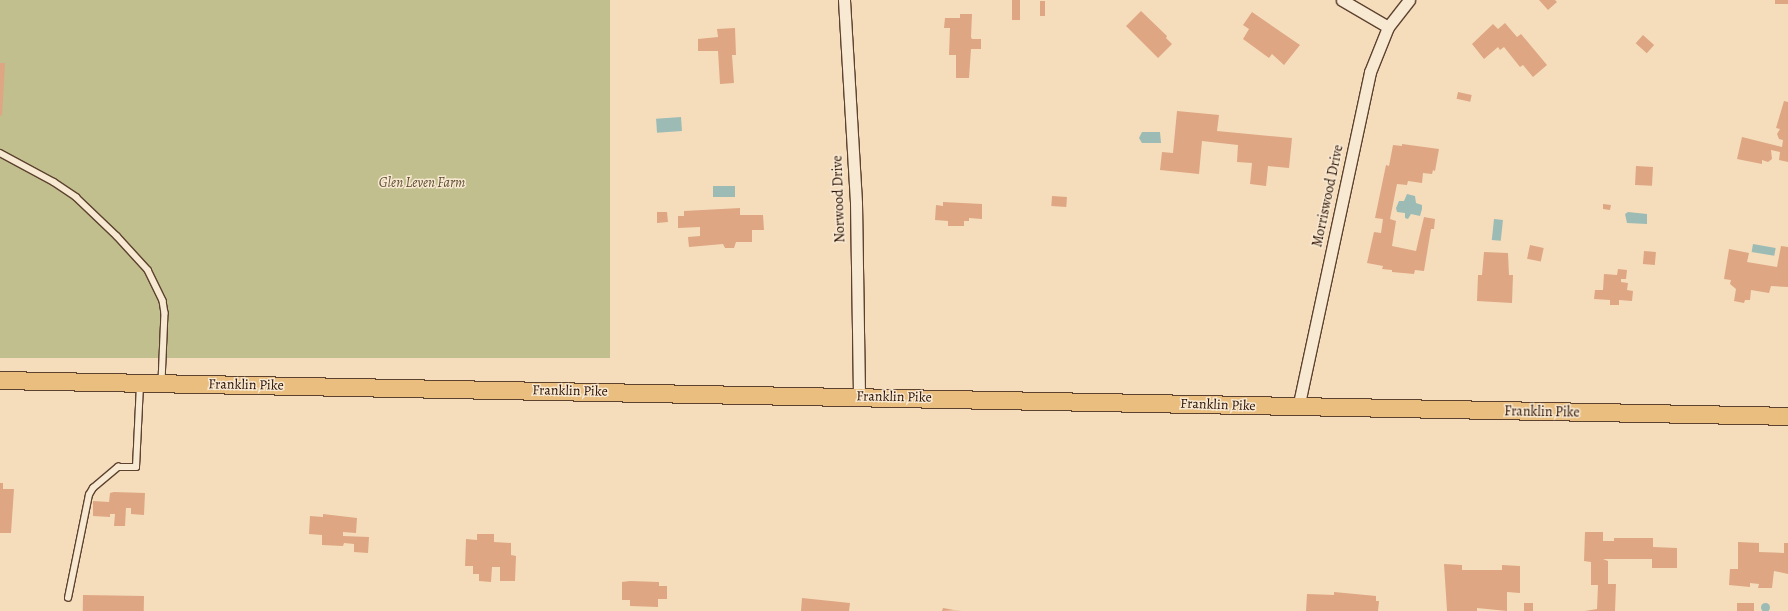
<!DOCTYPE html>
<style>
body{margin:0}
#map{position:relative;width:1788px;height:611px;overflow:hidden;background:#f5ddbc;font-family:Alegreya,serif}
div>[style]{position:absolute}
.green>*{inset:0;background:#c0bf8d;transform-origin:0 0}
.water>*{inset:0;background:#9cbbb4;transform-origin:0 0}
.round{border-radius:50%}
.building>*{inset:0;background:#dea683;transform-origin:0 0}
.roads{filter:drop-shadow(1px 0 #5d422f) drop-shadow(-1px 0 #5d422f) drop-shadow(0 1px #5d422f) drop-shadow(0 -1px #5d422f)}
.lane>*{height:5.5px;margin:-2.75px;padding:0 2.75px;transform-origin:2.75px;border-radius:2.75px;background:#f8e9d3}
.street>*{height:11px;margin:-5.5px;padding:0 5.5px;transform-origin:5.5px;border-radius:5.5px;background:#f8e9d3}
.primary>*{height:17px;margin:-8.5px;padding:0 8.5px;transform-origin:8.5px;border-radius:8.5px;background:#eabe7e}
span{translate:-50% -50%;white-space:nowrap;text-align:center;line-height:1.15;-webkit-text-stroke:3px #f8e9d3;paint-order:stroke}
.park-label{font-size:14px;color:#5e4d31;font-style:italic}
.street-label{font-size:14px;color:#2a0f00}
</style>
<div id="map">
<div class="green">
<i style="left:0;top:0;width:610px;height:358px"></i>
</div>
<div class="water">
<i style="left:681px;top:117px;width:14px;height:25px;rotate:86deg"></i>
<i style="clip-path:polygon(1142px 132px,1160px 132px,1161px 143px,1142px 143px,1139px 138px)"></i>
<i style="left:735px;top:186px;width:11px;height:22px;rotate:90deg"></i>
<i style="clip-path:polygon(1407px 194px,1415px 196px,1416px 203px,1422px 205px,1422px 209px,1420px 216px,1411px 214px,1408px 219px,1405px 218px,1405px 213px,1397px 212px,1396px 208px,1399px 201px,1404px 201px)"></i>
<i style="clip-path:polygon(1628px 212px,1647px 214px,1647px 224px,1627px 223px,1625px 214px)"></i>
<i style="left:1494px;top:219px;width:9px;height:21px;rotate:6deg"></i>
<i style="left:1753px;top:244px;width:23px;height:8px;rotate:10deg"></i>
<i class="round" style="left:1760.5px;top:602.5px;width:9px;height:9px"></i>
</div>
<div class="building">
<i style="left:1012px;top:0;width:8px;height:20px"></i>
<i style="clip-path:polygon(1539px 0,1555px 0,1557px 2px,1548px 10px)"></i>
<i style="left:1775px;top:0;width:13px;height:4px"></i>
<i style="left:1040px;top:1px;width:5px;height:15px"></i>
<i style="clip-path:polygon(1141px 11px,1167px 36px,1166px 38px,1172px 44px,1158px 58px,1126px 26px)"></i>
<i style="clip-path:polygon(1252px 12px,1300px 45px,1284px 65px,1272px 54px,1269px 58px,1243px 39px,1249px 29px,1243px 25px)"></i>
<i style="clip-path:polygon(960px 14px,972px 14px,971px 37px,972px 39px,981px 39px,981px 49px,971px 49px,969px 78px,956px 78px,956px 55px,949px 55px,950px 28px,944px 28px,945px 18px,960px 18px)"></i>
<i style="clip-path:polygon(1505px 23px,1517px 37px,1521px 34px,1547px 65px,1533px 77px,1523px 65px,1520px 67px,1504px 47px,1500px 50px,1498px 47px,1484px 59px,1472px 44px,1493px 24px,1498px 29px)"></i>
<i style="clip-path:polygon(735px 28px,736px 55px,732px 55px,734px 83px,720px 84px,718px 51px,698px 51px,698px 39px,718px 37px,717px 29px)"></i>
<i style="left:1643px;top:35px;width:15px;height:11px;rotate:42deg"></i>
<i style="clip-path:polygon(0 63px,5px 63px,2px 116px,0 115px)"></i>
<i style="left:1458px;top:92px;width:14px;height:7px;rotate:12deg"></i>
<i style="clip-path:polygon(1784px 101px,1788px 102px,1788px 162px,1779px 160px,1780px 152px,1771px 150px,1772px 159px,1768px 162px,1762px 160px,1762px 164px,1737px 159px,1742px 137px,1782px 147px,1783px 140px,1779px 139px,1777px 134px,1780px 129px,1776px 128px)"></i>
<i style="clip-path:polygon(1177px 111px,1219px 115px,1217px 131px,1292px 138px,1289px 168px,1268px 166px,1266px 186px,1250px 184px,1252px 163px,1237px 162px,1238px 145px,1202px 141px,1199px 174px,1160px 170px,1162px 152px,1173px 153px)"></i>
<i style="clip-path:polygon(1402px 144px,1439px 149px,1435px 171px,1433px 170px,1432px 174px,1423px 173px,1422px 183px,1408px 181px,1407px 185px,1397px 184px,1390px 219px,1396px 221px,1392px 246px,1416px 251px,1424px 217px,1435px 219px,1434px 229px,1431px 229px,1424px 271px,1415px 270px,1414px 274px,1392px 272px,1392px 270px,1382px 269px,1383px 266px,1367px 263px,1374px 232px,1381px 233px,1383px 219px,1375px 218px,1386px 165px,1389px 166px,1393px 145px,1402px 146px)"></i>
<i style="left:1636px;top:166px;width:17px;height:19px;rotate:3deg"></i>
<i style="left:1052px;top:196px;width:15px;height:10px;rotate:4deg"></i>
<i style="clip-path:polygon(943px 202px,982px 204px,982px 219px,969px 218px,969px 221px,964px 221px,964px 226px,948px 226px,948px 221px,935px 220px,936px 205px,943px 206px)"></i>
<i style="clip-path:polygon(1603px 204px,1611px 205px,1610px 210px,1603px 209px)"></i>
<i style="clip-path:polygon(740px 208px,740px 215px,763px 215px,764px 230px,752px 230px,752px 242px,736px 242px,734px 248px,725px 248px,723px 244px,689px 247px,688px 237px,700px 236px,700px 227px,678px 228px,678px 216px,684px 216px,684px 211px)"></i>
<i style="clip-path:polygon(657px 212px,667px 212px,668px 222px,657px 223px)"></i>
<i style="left:1530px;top:245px;width:14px;height:14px;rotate:12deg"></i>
<i style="clip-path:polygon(1781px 246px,1788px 247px,1788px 287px,1771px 286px,1769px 293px,1751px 290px,1750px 300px,1745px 300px,1744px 303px,1734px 301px,1736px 289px,1730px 284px,1731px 280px,1724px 279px,1729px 249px,1749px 253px,1747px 262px,1777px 267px)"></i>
<i style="left:1644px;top:251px;width:12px;height:13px;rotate:5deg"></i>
<i style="clip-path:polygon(1484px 252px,1508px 253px,1509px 275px,1513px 275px,1512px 303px,1477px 301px,1478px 275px,1482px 275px)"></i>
<i style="clip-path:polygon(1618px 269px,1627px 270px,1626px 279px,1621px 279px,1621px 282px,1628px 283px,1627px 290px,1633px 291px,1632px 301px,1619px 300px,1619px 305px,1610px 305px,1610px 300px,1594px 299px,1595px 290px,1603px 290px,1604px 274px,1617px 275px)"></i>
<i style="clip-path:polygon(0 483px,3px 483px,3px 489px,14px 489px,11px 533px,0 533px)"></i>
<i style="clip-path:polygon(114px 492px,145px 493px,144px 515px,131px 514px,131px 508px,126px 508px,125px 526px,114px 526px,115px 514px,110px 514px,110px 517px,93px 516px,93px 501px,109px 502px,110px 493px)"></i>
<i style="clip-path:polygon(323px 514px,357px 518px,356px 533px,343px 532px,343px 536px,369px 537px,368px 553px,354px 552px,354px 544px,344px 543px,343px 546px,322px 545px,322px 535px,309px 534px,310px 516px,323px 517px)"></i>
<i style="clip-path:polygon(1585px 532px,1603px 532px,1603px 541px,1614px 541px,1614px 538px,1653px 538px,1653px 547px,1677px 548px,1677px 568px,1652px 568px,1652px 559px,1603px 559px,1608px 561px,1608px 584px,1616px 584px,1615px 611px,1585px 611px,1597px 609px,1598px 585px,1591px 585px,1591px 562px,1584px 561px)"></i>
<i style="clip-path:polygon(477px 534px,494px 534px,494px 542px,511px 543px,511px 555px,516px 556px,515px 581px,500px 581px,500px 567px,492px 567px,491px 582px,479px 581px,479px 574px,473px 574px,473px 566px,465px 566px,466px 539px,477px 540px)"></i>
<i style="clip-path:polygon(1738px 542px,1759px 543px,1759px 552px,1784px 553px,1784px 543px,1788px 543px,1788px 574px,1774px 571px,1772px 588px,1758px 588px,1759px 584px,1750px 583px,1750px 587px,1729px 585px,1730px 569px,1738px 569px)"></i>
<i style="clip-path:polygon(1444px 564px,1462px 565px,1462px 570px,1502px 570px,1502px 565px,1520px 566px,1520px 593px,1507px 592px,1507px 611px,1477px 608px,1477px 611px,1447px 611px)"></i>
<i style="clip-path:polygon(630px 581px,659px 582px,659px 586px,667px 586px,667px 599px,658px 599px,658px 607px,630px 606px,630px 600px,622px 600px,622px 582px)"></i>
<i style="clip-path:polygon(1334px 592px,1376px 596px,1376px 601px,1379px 601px,1378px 611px,1306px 611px,1307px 594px,1334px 595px)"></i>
<i style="left:83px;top:595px;width:61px;height:16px;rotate:1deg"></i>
<i style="clip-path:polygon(802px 598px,850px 603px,849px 611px,801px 611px)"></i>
<i style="left:1524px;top:603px;width:9px;height:8px"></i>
<i style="left:1737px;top:603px;width:17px;height:8px"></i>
<i style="clip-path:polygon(943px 608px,954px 610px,962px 610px,942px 611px)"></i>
</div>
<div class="roads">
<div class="lane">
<i style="left:0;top:153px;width:61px;rotate:28.2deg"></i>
<i style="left:54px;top:182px;width:27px;rotate:34deg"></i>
<i style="left:76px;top:197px;width:57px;rotate:43.6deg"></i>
<i style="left:117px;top:236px;width:46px;rotate:47.6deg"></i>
<i style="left:148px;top:270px;width:34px;rotate:64deg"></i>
<i style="left:163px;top:301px;width:12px;rotate:81deg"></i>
<i style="left:165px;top:313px;width:68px;rotate:92.5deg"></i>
<i style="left:68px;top:598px;width:105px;rotate:-78.5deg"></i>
<i style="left:89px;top:495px;width:8px;rotate:-60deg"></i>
<i style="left:93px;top:488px;width:33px;rotate:-40deg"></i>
<i style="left:118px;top:467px;width:18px"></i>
<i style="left:136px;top:467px;width:82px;rotate:-87.2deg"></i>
</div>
<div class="street">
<i style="left:844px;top:0;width:203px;rotate:86.6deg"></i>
<i style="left:856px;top:203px;width:193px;rotate:89.1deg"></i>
<i style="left:1342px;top:0;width:53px;rotate:30.4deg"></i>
<i style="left:1298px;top:408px;width:344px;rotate:-77.9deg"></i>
<i style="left:1370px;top:72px;width:48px;rotate:-68.2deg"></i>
<i style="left:1388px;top:27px;width:34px;rotate:-52deg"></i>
</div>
<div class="primary">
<i style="left:0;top:380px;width:1788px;rotate:1.15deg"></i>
</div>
</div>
<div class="park-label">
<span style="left:422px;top:183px">Glen Leven Farm</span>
</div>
<div class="street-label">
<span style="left:1328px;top:196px;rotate:-78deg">Morriswood Drive</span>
<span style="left:839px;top:199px;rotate:-92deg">Norwood Drive</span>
<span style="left:246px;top:385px;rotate:1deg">Franklin Pike</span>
<span style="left:570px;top:391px;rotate:1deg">Franklin Pike</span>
<span style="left:894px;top:397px;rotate:1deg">Franklin Pike</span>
<span style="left:1218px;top:405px;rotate:2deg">Franklin Pike</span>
<span style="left:1542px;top:412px;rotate:1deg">Franklin Pike</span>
</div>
</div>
